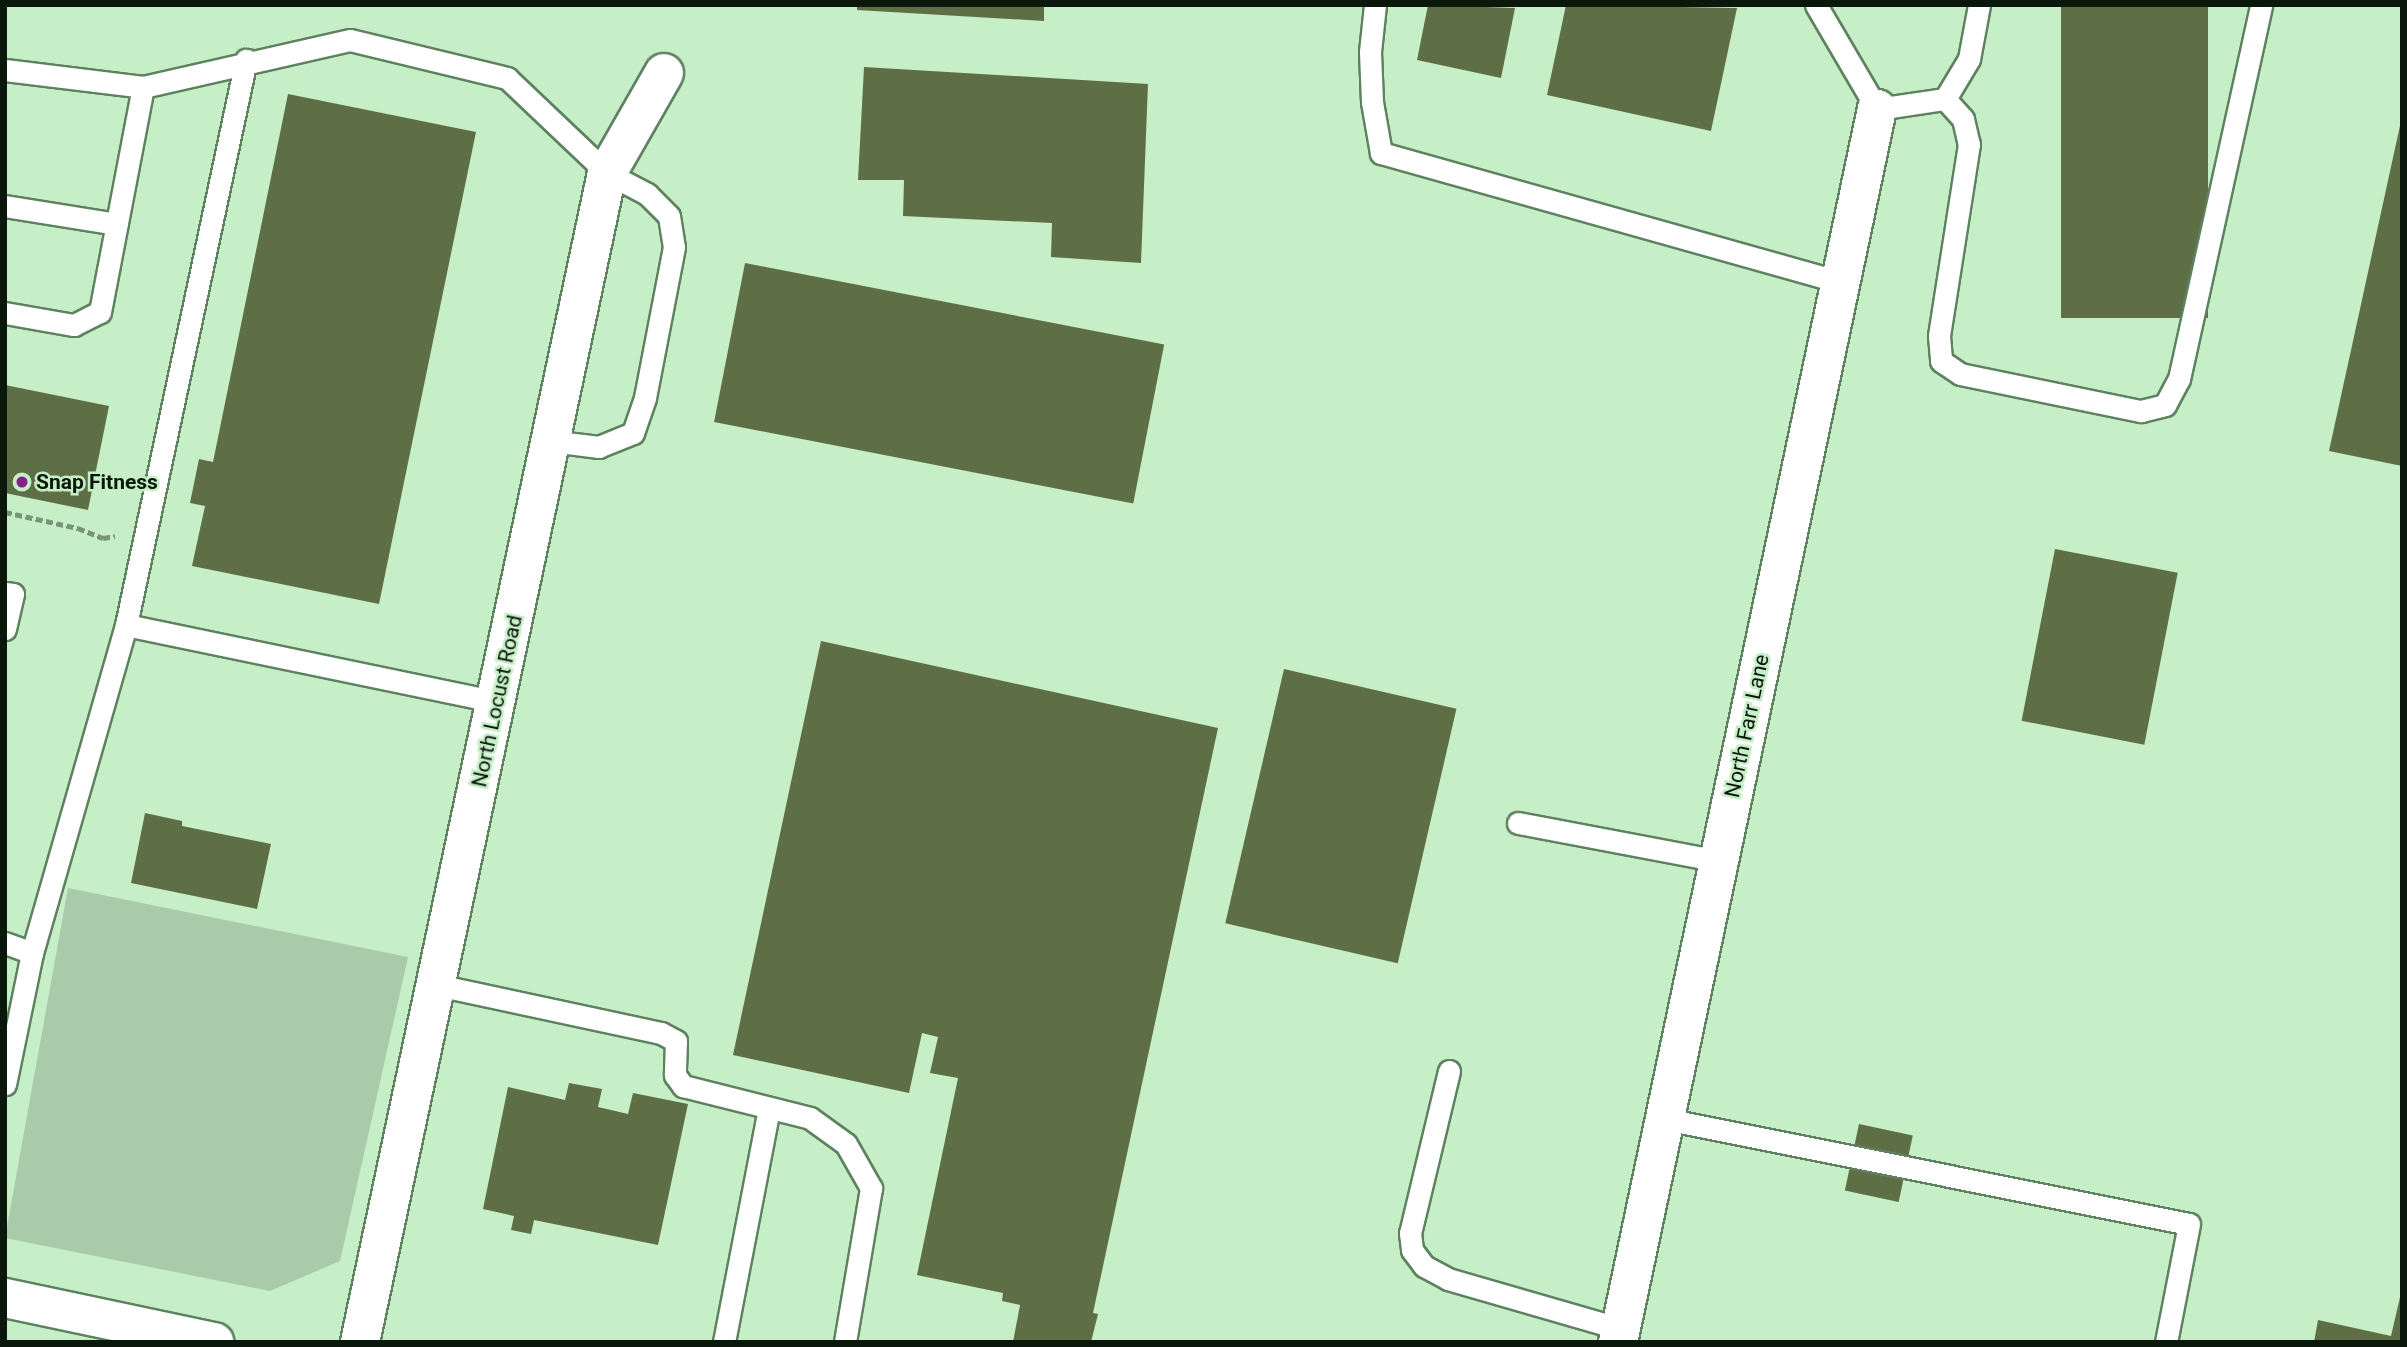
<!DOCTYPE html>
<style>
body{margin:0}
#map{position:relative;width:2407px;height:1347px;overflow:hidden;background:#c6eec7;font-family:Roboto,sans-serif}
div>[style]{position:absolute}
.green>*{inset:0;background:#a9cbaa}
.building>*{inset:0;background:#5f6f45;transform-origin:0 0}
.path>*{height:4.5px;margin-top:-2.25px;transform-origin:0;background:repeating-linear-gradient(90deg,#789579 0 7px,transparent 0 10.5px)}
.roads{filter:drop-shadow(2px 0 #5e8260) drop-shadow(-2px 0 #5e8260) drop-shadow(0 2px #5e8260) drop-shadow(0 -2px #5e8260)}
.lane>*{height:21px;margin:-10.5px;padding:0 10.5px;transform-origin:10.5px;border-radius:10.5px;background:#fff}
.street>*{height:38px;margin:-19px;padding:0 19px;transform-origin:19px;border-radius:19px;background:#fff}
.secondary>*{height:38px;margin:-19px;padding:0 19px;transform-origin:19px;border-radius:19px;background:#fff}
.dots>*{width:19px;height:19px;translate:-50% -50%;box-sizing:border-box;border:4px solid #c6eec7;border-radius:50%}
span{translate:-50% -50%;white-space:nowrap;text-align:center;line-height:1.15;-webkit-text-stroke:5px #c6eec7;paint-order:stroke}
.poi-label{font-size:21px;color:#0a180b;font-weight:700}
.left{translate:0 -50%;text-align:left}
.street-label{font-size:21px;color:#0a180b}
.frame{position:absolute;inset:0;border:7px solid #0a180b;pointer-events:none}
</style>
<div id="map">
<div class="green">
<i style="clip-path:polygon(68px 888px,408px 957px,340px 1261px,270px 1291px,5px 1238px)"></i>
</div>
<div class="building">
<i style="clip-path:polygon(857px 5px,1044px 5px,1044px 21px,857px 10px)"></i>
<i style="clip-path:polygon(1428px 5px,1515px 8px,1501px 78px,1417px 60px)"></i>
<i style="clip-path:polygon(1566px 5px,1737px 8px,1711px 131px,1547px 95px)"></i>
<i style="left:2061px;top:5px;width:147px;height:313px"></i>
<i style="clip-path:polygon(864px 67px,1148px 84px,1141px 263px,1051px 257px,1052px 223px,903px 216px,904px 180px,858px 180px)"></i>
<i style="clip-path:polygon(288px 94px,476px 132px,379px 604px,192px 566px,205px 506px,190px 503px,199px 459px,213px 462px)"></i>
<i style="clip-path:polygon(2401px 121px,2402px 121px,2402px 466px,2329px 451px)"></i>
<i style="left:745px;top:263px;width:427px;height:162px;rotate:11deg"></i>
<i style="clip-path:polygon(5px 385px,109px 406px,88px 510px,5px 493px)"></i>
<i style="left:2055px;top:549px;width:125px;height:175px;rotate:11deg"></i>
<i style="clip-path:polygon(821px 641px,1218px 728px,1093px 1313px,1098px 1314px,1091px 1342px,1013px 1342px,1020px 1305px,1002px 1301px,1003px 1293px,917px 1275px,958px 1078px,930px 1073px,938px 1037px,922px 1033px,909px 1093px,733px 1055px)"></i>
<i style="left:1284px;top:669px;width:177px;height:261px;rotate:13deg"></i>
<i style="clip-path:polygon(145px 813px,182px 821px,182px 826px,271px 844px,257px 909px,131px 883px)"></i>
<i style="clip-path:polygon(569px 1083px,602px 1089px,598px 1107px,628px 1114px,633px 1093px,688px 1104px,658px 1245px,534px 1220px,531px 1234px,511px 1230px,514px 1216px,483px 1209px,508px 1087px,565px 1100px)"></i>
<i style="left:1859px;top:1124px;width:55px;height:68px;rotate:12deg"></i>
<i style="clip-path:polygon(2401px 1293px,2402px 1342px,2314px 1342px,2318px 1320px,2391px 1336px)"></i>
</div>
<div class="path">
<i style="left:5px;top:512px;width:75px;rotate:12.4deg"></i>
<i style="left:78px;top:528px;width:27px;rotate:22deg"></i>
<i style="left:103px;top:538px;width:12px;rotate:-9deg"></i>
</div>
<div class="roads">
<div class="lane">
<i style="left:1375px;top:5px;width:47px;rotate:96.1deg"></i>
<i style="left:1370px;top:52px;width:50px;rotate:87.7deg"></i>
<i style="left:1372px;top:102px;width:52px;rotate:80deg"></i>
<i style="left:1381px;top:153px;width:477px;rotate:15.7deg"></i>
<i style="left:1816px;top:5px;width:121px;rotate:59.6deg"></i>
<i style="left:1877px;top:109px;width:69px;rotate:-8.4deg"></i>
<i style="left:5px;top:70px;width:139px;rotate:7deg"></i>
<i style="left:143px;top:87px;width:212px;rotate:-12.8deg"></i>
<i style="left:350px;top:40px;width:162px;rotate:13.6deg"></i>
<i style="left:507px;top:78px;width:138px;rotate:43.5deg"></i>
<i style="left:607px;top:173px;width:45px;rotate:27.7deg"></i>
<i style="left:647px;top:194px;width:31px;rotate:45deg"></i>
<i style="left:669px;top:216px;width:31px;rotate:81deg"></i>
<i style="left:674px;top:247px;width:154px;rotate:100.9deg"></i>
<i style="left:645px;top:398px;width:37px;rotate:109deg"></i>
<i style="left:633px;top:433px;width:37px;rotate:158deg"></i>
<i style="left:599px;top:447px;width:48px;rotate:-172.9deg"></i>
<i style="left:1945px;top:99px;width:27px;rotate:48deg"></i>
<i style="left:1963px;top:119px;width:26px;rotate:77deg"></i>
<i style="left:1969px;top:144px;width:194px;rotate:98.9deg"></i>
<i style="left:1939px;top:336px;width:25px;rotate:85deg"></i>
<i style="left:1941px;top:361px;width:23px;rotate:34deg"></i>
<i style="left:1960px;top:374px;width:185px;rotate:11.6deg"></i>
<i style="left:2141px;top:411px;width:25px;rotate:-14deg"></i>
<i style="left:2165px;top:405px;width:30px;rotate:-62deg"></i>
<i style="left:2179px;top:379px;width:383px;rotate:-77.6deg"></i>
<i style="left:1945px;top:99px;width:47px;rotate:-59deg"></i>
<i style="left:1969px;top:59px;width:55px;rotate:-79.5deg"></i>
<i style="left:5px;top:206px;width:113px;rotate:9.1deg"></i>
<i style="left:5px;top:313px;width:70px;rotate:9.9deg"></i>
<i style="left:74px;top:325px;width:29px;rotate:-27deg"></i>
<i style="left:100px;top:312px;width:229px;rotate:-79.2deg"></i>
<i style="left:5px;top:593px;width:8px;rotate:7deg"></i>
<i style="left:13px;top:594px;width:36px;rotate:103deg"></i>
<i style="left:126px;top:625px;width:379px;rotate:11.7deg"></i>
<i style="left:1518px;top:823px;width:205px;rotate:10.7deg"></i>
<i style="left:5px;top:943px;width:29px;rotate:20deg"></i>
<i style="left:32px;top:953px;width:134px;rotate:101.6deg"></i>
<i style="left:32px;top:953px;width:341px;rotate:-74deg"></i>
<i style="left:126px;top:625px;width:578px;rotate:-78.01deg"></i>
<i style="left:437px;top:985px;width:229px;rotate:12.1deg"></i>
<i style="left:661px;top:1033px;width:17px;rotate:28deg"></i>
<i style="left:676px;top:1041px;width:34px;rotate:92deg"></i>
<i style="left:675px;top:1075px;width:14px;rotate:54deg"></i>
<i style="left:683px;top:1086px;width:131px;rotate:14.1deg"></i>
<i style="left:810px;top:1118px;width:44px;rotate:35.8deg"></i>
<i style="left:846px;top:1144px;width:51px;rotate:60.4deg"></i>
<i style="left:871px;top:1188px;width:156px;rotate:99.6deg"></i>
<i style="left:1449px;top:1071px;width:167px;rotate:103.5deg"></i>
<i style="left:1410px;top:1233px;width:17px;rotate:83deg"></i>
<i style="left:1412px;top:1250px;width:20px;rotate:53deg"></i>
<i style="left:1424px;top:1266px;width:27px;rotate:28deg"></i>
<i style="left:1448px;top:1279px;width:180px;rotate:16.1deg"></i>
<i style="left:1665px;top:1119px;width:534px;rotate:11.33deg"></i>
<i style="left:2189px;top:1224px;width:120px;rotate:101deg"></i>
<i style="left:724px;top:1342px;width:238px;rotate:-79.1deg"></i>
</div>
<div class="street">
<i style="left:360px;top:1342px;width:1195px;rotate:-78.07deg"></i>
<i style="left:607px;top:173px;width:115px;rotate:-60.3deg"></i>
<i style="left:1618px;top:1342px;width:1260px;rotate:-78.14deg"></i>
</div>
<div class="secondary">
<i style="left:5px;top:1298px;width:214px;rotate:11.9deg"></i>
</div>
</div>
<div class="dots">
<i style="left:22px;top:482px;background:#85218a"></i>
</div>
<div class="poi-label">
<span class="left" style="left:36px;top:482px">Snap Fitness</span>
</div>
<div class="street-label">
<span style="left:497px;top:701px;rotate:-78deg">North Locust Road</span>
<span style="left:1747px;top:726px;rotate:-78deg">North Farr Lane</span>
</div>
<div class="frame"></div>
</div>
